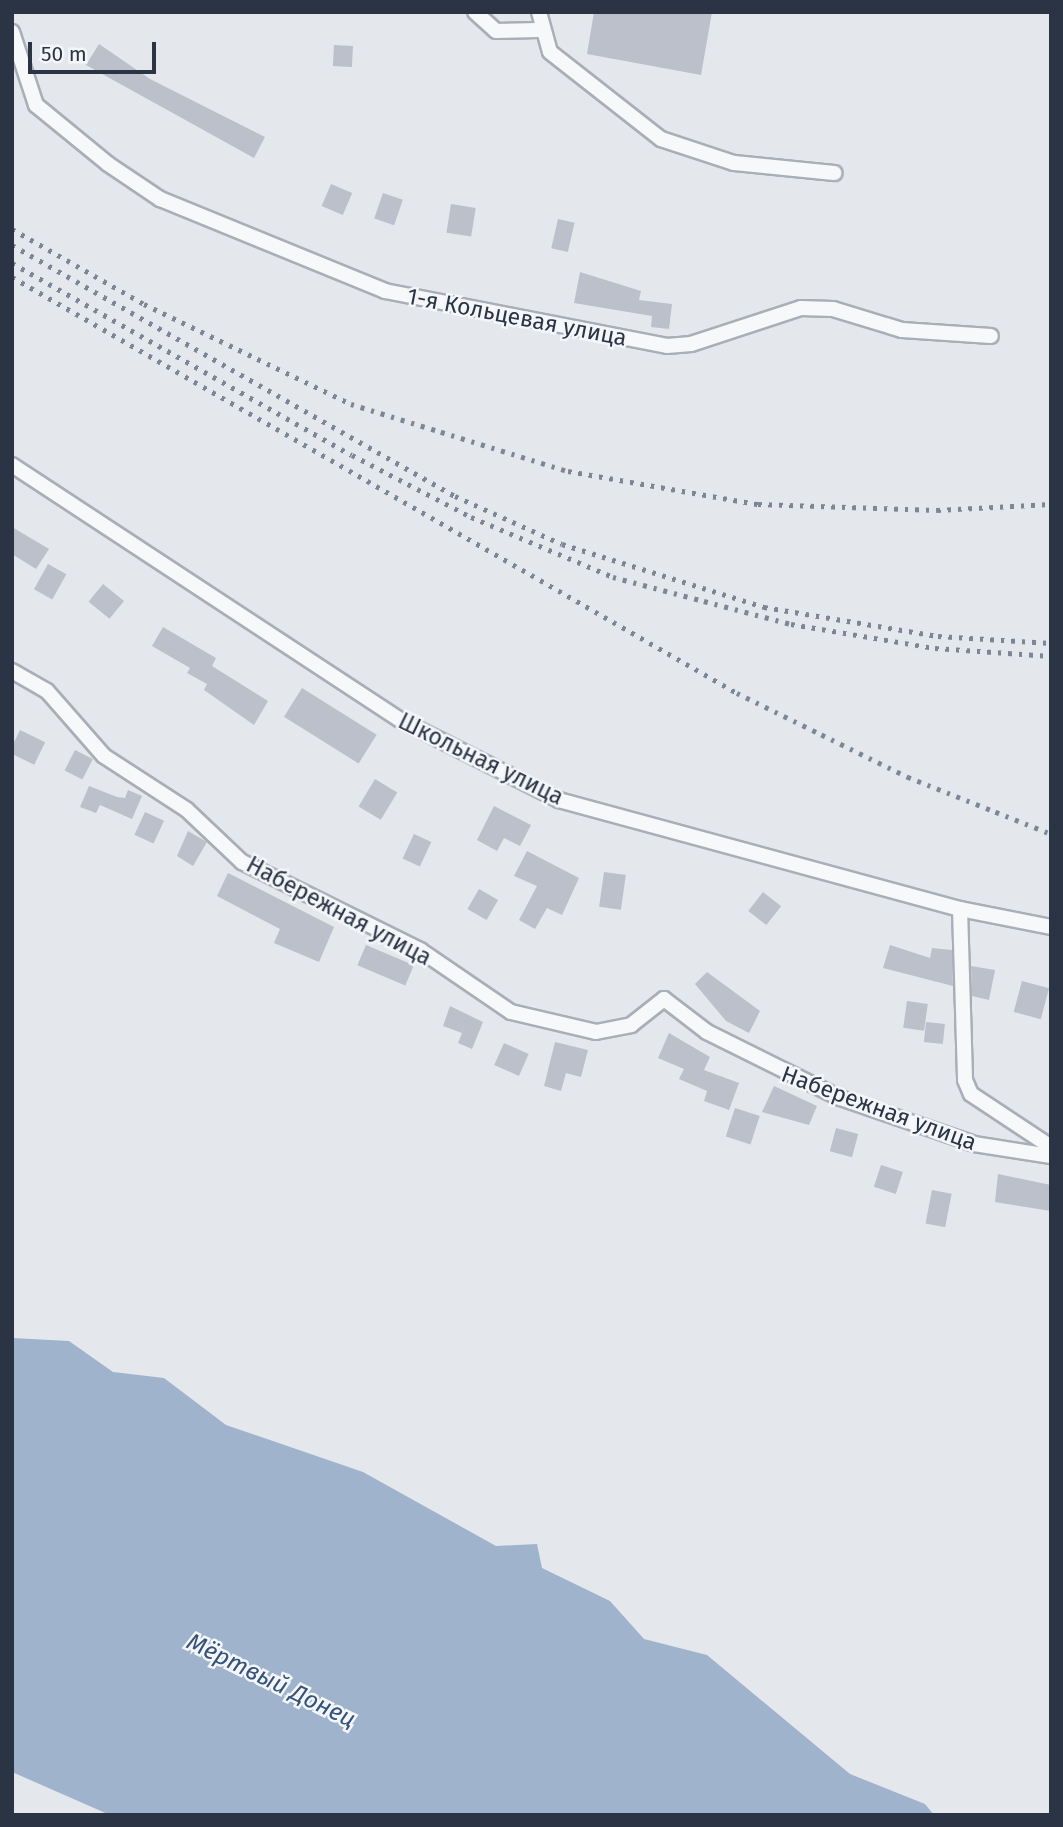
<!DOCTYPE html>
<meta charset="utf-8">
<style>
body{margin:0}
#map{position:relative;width:1063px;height:1827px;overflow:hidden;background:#e4e7ec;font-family:"Fira Sans",sans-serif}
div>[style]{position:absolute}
.water>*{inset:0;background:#9fb4cc}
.building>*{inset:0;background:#bbc0ca;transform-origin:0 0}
.roads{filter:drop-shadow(2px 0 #a9aeb7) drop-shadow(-2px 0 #a9aeb7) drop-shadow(0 2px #a9aeb7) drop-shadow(0 -2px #a9aeb7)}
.street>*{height:14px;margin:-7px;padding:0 7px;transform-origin:7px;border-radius:7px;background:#f7f8fa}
.rail>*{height:5px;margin-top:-2.5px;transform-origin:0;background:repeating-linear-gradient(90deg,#7d8696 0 3.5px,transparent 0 10.5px)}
span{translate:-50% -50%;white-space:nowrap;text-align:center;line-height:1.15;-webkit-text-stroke:5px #f4f6f9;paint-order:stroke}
.street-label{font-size:23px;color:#2b3445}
.water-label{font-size:24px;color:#34527a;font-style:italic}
.frame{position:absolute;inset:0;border:14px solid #2b3445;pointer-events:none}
.scale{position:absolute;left:28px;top:42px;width:128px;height:32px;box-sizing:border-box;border:4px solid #2b3445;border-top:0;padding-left:9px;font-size:21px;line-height:24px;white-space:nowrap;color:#2b3445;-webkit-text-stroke:5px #f4f6f9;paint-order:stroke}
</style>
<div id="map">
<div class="water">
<i style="clip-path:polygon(12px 1338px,69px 1341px,113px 1372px,164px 1378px,226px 1425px,363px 1472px,496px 1546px,537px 1544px,542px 1568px,610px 1601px,644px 1639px,707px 1655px,850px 1774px,925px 1804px,934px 1815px,110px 1815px,12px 1772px)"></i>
</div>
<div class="building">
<i style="clip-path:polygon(594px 12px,712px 12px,701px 75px,587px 54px)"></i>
<i style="clip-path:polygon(99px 44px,150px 79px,265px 137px,254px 158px,86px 65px)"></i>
<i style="left:334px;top:45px;width:19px;height:21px;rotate:3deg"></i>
<i style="left:331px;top:184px;width:23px;height:24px;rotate:23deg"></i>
<i style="left:383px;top:193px;width:21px;height:27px;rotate:19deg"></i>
<i style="left:451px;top:204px;width:25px;height:29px;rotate:9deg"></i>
<i style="left:558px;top:219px;width:17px;height:30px;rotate:13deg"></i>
<i style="clip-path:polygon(580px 272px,641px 291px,639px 300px,672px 304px,669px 329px,651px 327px,652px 316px,574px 303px)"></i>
<i style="clip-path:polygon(12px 527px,49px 549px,36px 569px,12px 554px)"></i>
<i style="left:48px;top:564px;width:21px;height:29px;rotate:29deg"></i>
<i style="left:103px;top:584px;width:27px;height:23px;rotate:39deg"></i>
<i style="clip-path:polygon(163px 627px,216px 658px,212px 666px,268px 701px,254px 725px,204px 690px,207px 684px,187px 673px,190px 668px,152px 646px)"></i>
<i style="left:302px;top:688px;width:88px;height:34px;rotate:32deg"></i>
<i style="left:20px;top:730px;width:28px;height:25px;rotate:26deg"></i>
<i style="left:75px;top:750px;width:20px;height:23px;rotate:27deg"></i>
<i style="left:375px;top:779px;width:26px;height:32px;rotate:31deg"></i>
<i style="clip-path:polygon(89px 786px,117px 797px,125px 798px,128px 790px,142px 796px,132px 819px,100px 805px,96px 813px,80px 807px)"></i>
<i style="clip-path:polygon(494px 806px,531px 825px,520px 846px,504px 838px,497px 851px,477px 840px)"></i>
<i style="left:145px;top:812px;width:21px;height:25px;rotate:25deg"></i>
<i style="clip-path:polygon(188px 831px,207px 842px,193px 866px,177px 856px)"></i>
<i style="left:414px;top:834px;width:19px;height:27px;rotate:25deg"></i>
<i style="clip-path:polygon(527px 851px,579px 878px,562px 915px,547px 908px,535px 929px,519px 920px,537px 886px,514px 876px)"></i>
<i style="left:604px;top:872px;width:22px;height:35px;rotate:8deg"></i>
<i style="clip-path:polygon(228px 873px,334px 927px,319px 962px,274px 943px,280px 929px,217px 896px)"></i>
<i style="left:479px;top:889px;width:22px;height:23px;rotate:30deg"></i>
<i style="left:763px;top:892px;width:23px;height:24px;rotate:38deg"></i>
<i style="left:366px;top:945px;width:52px;height:22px;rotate:23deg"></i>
<i style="clip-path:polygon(890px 945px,930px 958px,932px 948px,952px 950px,953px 986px,883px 968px)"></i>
<i style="clip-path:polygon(971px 966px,995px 970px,989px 1000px,972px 996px)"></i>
<i style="clip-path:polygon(707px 972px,760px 1011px,749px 1033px,726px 1021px,695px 984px)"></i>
<i style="left:1022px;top:981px;width:28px;height:32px;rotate:15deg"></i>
<i style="left:907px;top:1001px;width:21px;height:27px;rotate:8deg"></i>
<i style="clip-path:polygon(450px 1006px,483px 1022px,472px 1049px,458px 1043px,462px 1033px,443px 1026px)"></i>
<i style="left:926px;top:1022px;width:19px;height:20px;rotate:6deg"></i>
<i style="clip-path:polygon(669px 1033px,710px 1057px,704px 1070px,739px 1083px,729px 1110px,704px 1101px,707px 1091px,679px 1079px,684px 1069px,658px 1058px)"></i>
<i style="clip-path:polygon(555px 1042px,588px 1050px,581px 1077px,566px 1073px,561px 1091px,544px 1086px)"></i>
<i style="left:504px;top:1043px;width:27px;height:24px;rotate:24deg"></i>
<i style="clip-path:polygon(774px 1086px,817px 1106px,809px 1125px,762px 1112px)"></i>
<i style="left:735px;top:1108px;width:26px;height:30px;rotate:18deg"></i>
<i style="left:836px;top:1128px;width:23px;height:24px;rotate:15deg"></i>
<i style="left:881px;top:1165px;width:23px;height:23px;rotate:18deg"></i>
<i style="clip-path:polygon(998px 1174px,1051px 1185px,1051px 1211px,995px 1202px)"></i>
<i style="left:932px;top:1190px;width:20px;height:34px;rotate:11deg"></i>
</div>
<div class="roads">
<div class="street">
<i style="left:475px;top:12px;width:28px;rotate:42deg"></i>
<i style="left:496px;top:31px;width:43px;rotate:-1.3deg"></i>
<i style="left:539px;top:12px;width:41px;rotate:74.6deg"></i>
<i style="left:550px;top:52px;width:141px;rotate:38.1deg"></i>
<i style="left:661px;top:139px;width:77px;rotate:18.2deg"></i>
<i style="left:734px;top:163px;width:101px;rotate:5.7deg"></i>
<i style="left:12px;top:32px;width:77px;rotate:71.8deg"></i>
<i style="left:36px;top:105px;width:93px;rotate:39.3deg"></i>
<i style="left:108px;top:164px;width:63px;rotate:33.9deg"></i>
<i style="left:160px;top:199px;width:243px;rotate:22.2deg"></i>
<i style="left:385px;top:291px;width:287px;rotate:11deg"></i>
<i style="left:667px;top:346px;width:24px;rotate:-5deg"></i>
<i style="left:691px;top:344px;width:116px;rotate:-18.1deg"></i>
<i style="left:801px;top:308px;width:32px;rotate:2deg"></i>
<i style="left:833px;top:309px;width:72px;rotate:16.9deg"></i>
<i style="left:902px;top:330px;width:89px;rotate:3.9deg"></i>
<i style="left:12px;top:465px;width:467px;rotate:33.3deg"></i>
<i style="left:402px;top:721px;width:176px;rotate:26.7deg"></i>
<i style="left:559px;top:800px;width:416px;rotate:15.2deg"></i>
<i style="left:960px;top:909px;width:93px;rotate:11.2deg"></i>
<i style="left:12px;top:671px;width:40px;rotate:29.7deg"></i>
<i style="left:47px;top:691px;width:86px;rotate:48.8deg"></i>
<i style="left:104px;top:756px;width:99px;rotate:33deg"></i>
<i style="left:187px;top:810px;width:76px;rotate:43.4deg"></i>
<i style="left:242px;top:862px;width:199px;rotate:26.3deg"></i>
<i style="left:420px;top:950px;width:110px;rotate:34.3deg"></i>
<i style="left:511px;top:1012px;width:87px;rotate:13.2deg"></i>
<i style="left:596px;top:1032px;width:36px;rotate:-11deg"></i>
<i style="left:631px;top:1025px;width:42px;rotate:-38.2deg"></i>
<i style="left:664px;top:999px;width:54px;rotate:37.5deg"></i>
<i style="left:707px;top:1032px;width:148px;rotate:26.4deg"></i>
<i style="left:840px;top:1098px;width:142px;rotate:18.9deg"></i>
<i style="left:974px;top:1144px;width:78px;rotate:8.9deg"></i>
<i style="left:960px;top:909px;width:171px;rotate:88.3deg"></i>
<i style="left:965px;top:1080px;width:15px;rotate:67deg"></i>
<i style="left:971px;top:1094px;width:96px;rotate:33.5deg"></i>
</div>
</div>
<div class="rail">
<i style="left:12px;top:229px;width:152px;rotate:29.6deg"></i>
<i style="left:144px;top:304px;width:230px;rotate:25.8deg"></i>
<i style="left:351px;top:404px;width:227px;rotate:17.2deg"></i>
<i style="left:568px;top:471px;width:193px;rotate:9.9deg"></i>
<i style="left:758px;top:504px;width:179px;rotate:1.9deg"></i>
<i style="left:937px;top:510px;width:114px;rotate:-3deg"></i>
<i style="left:12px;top:245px;width:509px;rotate:29.54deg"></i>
<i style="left:455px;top:496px;width:117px;rotate:24.2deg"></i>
<i style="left:562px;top:544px;width:212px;rotate:17.3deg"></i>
<i style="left:764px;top:607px;width:176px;rotate:9.5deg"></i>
<i style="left:938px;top:636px;width:113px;rotate:3.5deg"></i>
<i style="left:12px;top:263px;width:390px;rotate:29.5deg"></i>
<i style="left:352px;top:455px;width:134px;rotate:27.5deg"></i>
<i style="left:471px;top:517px;width:154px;rotate:22.9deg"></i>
<i style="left:613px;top:577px;width:184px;rotate:14.8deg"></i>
<i style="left:791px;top:624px;width:146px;rotate:9.5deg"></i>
<i style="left:935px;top:648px;width:116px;rotate:3.9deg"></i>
<i style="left:12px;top:277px;width:836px;rotate:29.85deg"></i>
<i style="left:737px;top:693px;width:191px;rotate:26.2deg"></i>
<i style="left:908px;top:777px;width:154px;rotate:21.7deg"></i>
</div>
<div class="street-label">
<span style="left:517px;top:317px;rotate:11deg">1-я Кольцевая улица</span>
<span style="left:481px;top:759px;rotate:26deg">Школьная улица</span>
<span style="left:339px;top:911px;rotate:28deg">Набережная улица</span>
<span style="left:879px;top:1108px;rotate:20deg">Набережная улица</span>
</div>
<div class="water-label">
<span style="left:271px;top:1681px;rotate:26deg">Мёртвый Донец</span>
</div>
<div class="frame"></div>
<div class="scale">50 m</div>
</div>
